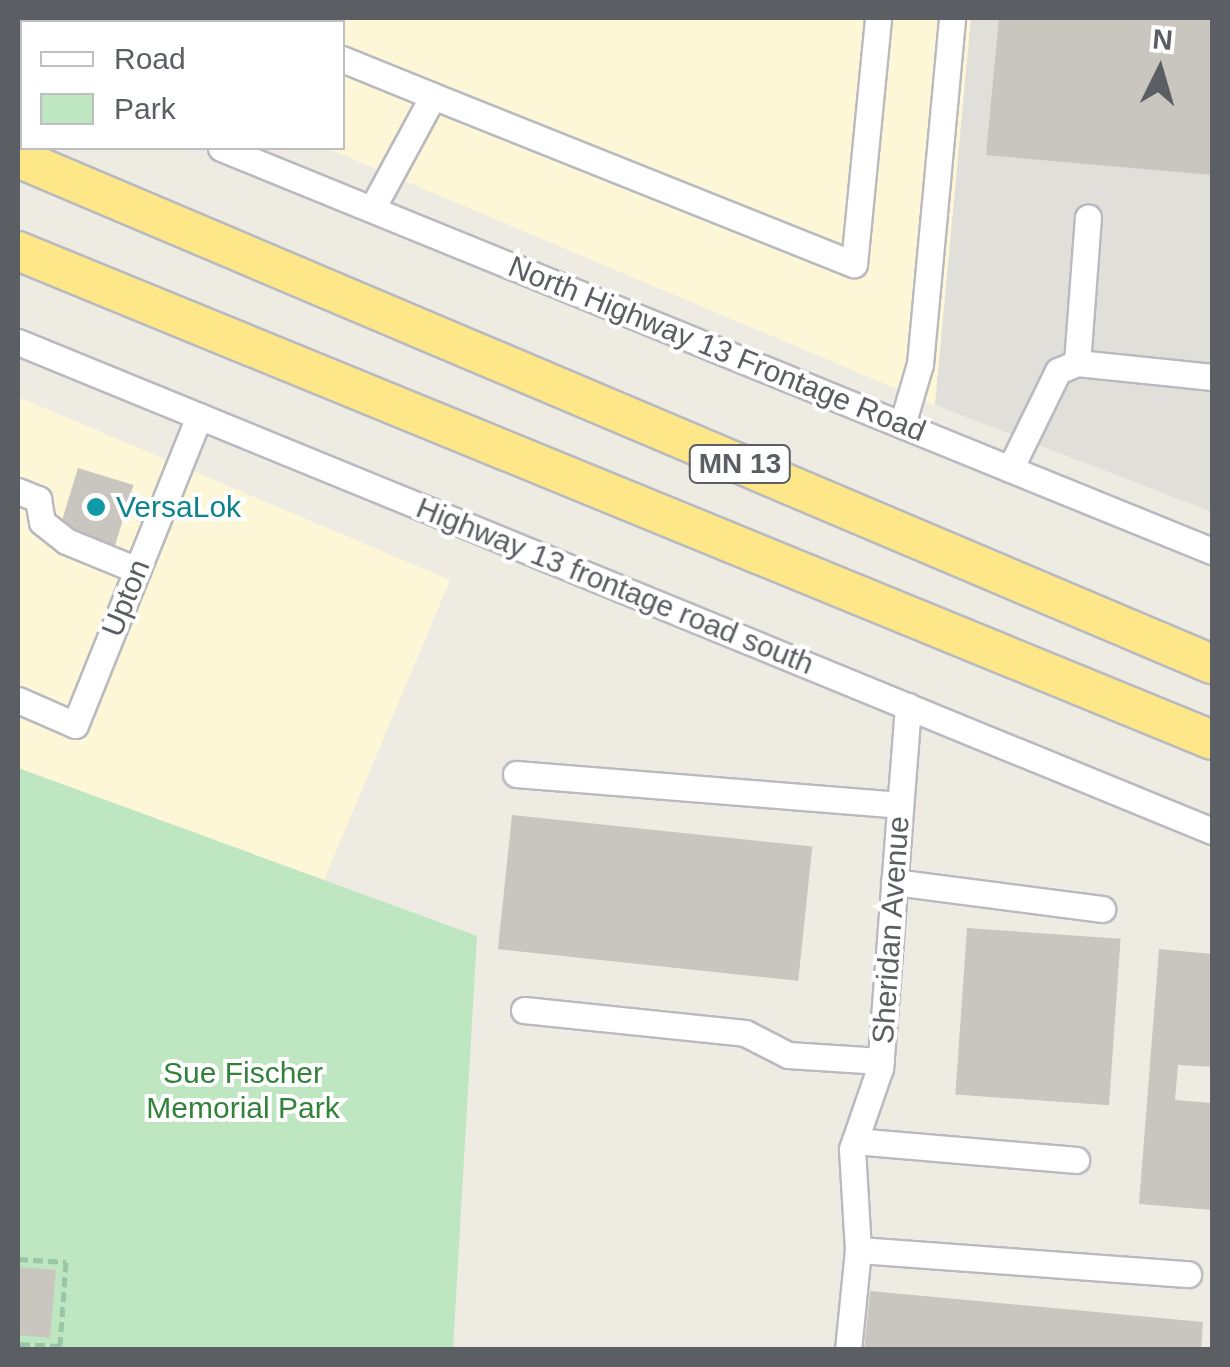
<!DOCTYPE html>
<style>
body{margin:0}
#map{position:relative;width:1230px;height:1367px;overflow:hidden;background:#eeece2;font-family:Arial,sans-serif}
div>[style]{position:absolute}
.commercial>*{inset:0;background:#fef7d7}
.industrial>*{inset:0;background:#e1dfda}
.green>*{inset:0;background:#bee6c0}
.building>*{inset:0;background:#c8c6bf;transform-origin:0 0}
.path>*{height:5px;margin-top:-2.5px;transform-origin:0;background:repeating-linear-gradient(90deg,#97c7a7 0 10px,transparent 0 15px)}
.roads{filter:drop-shadow(2px 0 #b8babf) drop-shadow(-2px 0 #b8babf) drop-shadow(0 2px #b8babf) drop-shadow(0 -2px #b8babf)}
.minor>*{height:25px;margin:-12.5px;padding:0 12.5px;transform-origin:12.5px;border-radius:12.5px;background:#fff}
.highway>*{height:38px;margin:-19px;padding:0 19px;transform-origin:19px;border-radius:19px;background:#fee789}
.dots>*{width:28px;height:28px;translate:-50% -50%;box-sizing:border-box;border:5px solid #fff;border-radius:50%}
span{translate:-50% -50%;white-space:nowrap;text-align:center;line-height:1.15;-webkit-text-stroke:8px #fff;paint-order:stroke}
.shield-label span{padding:2px 8px;background:#fff;border:2px solid;border-radius:8px;-webkit-text-stroke-width:0}
.shield-label{font-size:28px;color:#5b5e63;font-weight:700}
.street-label{font-size:30px;color:#5b5e63}
.culture-label{font-size:30px;color:#0d838f}
.left{translate:0 -50%;text-align:left}
.park-label{font-size:30px;color:#33823b}
.frame{position:absolute;inset:0;border:20px solid #5b5e63;pointer-events:none}
.legend{position:absolute;left:20px;top:20px;width:325px;height:130px;box-sizing:border-box;background:#fff;border:2px solid #bdbfc1;margin:0;padding:12px 18px;list-style:none;font-size:30px;color:#5b5e63}
.legend li{display:flex;align-items:center;gap:20px;height:50px}
.legend b{width:50px;border:2px solid #bdbfc1}
.north{position:absolute;left:1110px;top:20px;width:100px;height:100px;-webkit-text-stroke:8px #fff;paint-order:stroke;rotate:5deg;font-size:28px;font-weight:700;line-height:40px;text-align:center;color:#5b5e63}
.north::after{content:'';display:block;margin:auto;width:35px;height:45px;background:#5b5e63;clip-path:polygon(50% 0,100% 100%,50% 72%,0 100%)}
</style>
<div id="map">
<div class="commercial">
<i style="clip-path:polygon(39px 18px,971px 18px,935px 405px,327px 148px,342px 148px,342px 22px)"></i>
<i style="clip-path:polygon(18px 397px,450px 580px,324px 880px,18px 768px)"></i>
</div>
<div class="industrial">
<i style="clip-path:polygon(971px 18px,1212px 18px,1212px 512px,935px 405px)"></i>
</div>
<div class="green">
<i style="clip-path:polygon(18px 768px,477px 936px,453px 1349px,18px 1349px)"></i>
</div>
<div class="building">
<i style="clip-path:polygon(999px 18px,1212px 18px,1212px 175px,986px 155px)"></i>
<i style="left:78px;top:468px;width:58px;height:63px;rotate:17deg"></i>
<i style="left:512px;top:815px;width:302px;height:135px;rotate:6deg"></i>
<i style="left:967px;top:928px;width:154px;height:167px;rotate:4deg"></i>
<i style="clip-path:polygon(1159px 949px,1212px 954px,1212px 1067px,1178px 1065px,1175px 1100px,1212px 1103px,1212px 1210px,1139px 1204px)"></i>
<i style="clip-path:polygon(18px 1267px,56px 1270px,50px 1338px,18px 1335px)"></i>
<i style="clip-path:polygon(870px 1291px,1203px 1322px,1201px 1350px,864px 1350px)"></i>
</div>
<div class="path">
<i style="left:18px;top:1259px;width:48px;rotate:3.6deg"></i>
<i style="left:66px;top:1262px;width:84px;rotate:94.1deg"></i>
<i style="left:60px;top:1346px;width:42px;rotate:-177.3deg"></i>
</div>
<div class="roads">
<div class="minor">
<i style="left:240px;top:18px;width:13px;rotate:18deg"></i>
<i style="left:342px;top:59px;width:98px;rotate:22.1deg"></i>
<i style="left:433px;top:96px;width:128px;rotate:118.4deg"></i>
<i style="left:18px;top:65px;width:4px;rotate:27deg"></i>
<i style="left:433px;top:96px;width:453px;rotate:21.8deg"></i>
<i style="left:854px;top:264px;width:247px;rotate:-84.4deg"></i>
<i style="left:221px;top:148px;width:1070px;rotate:22.13deg"></i>
<i style="left:18px;top:342px;width:1290px;rotate:22.27deg"></i>
<i style="left:1077px;top:363px;width:146px;rotate:-85.7deg"></i>
<i style="left:902px;top:425px;width:64px;rotate:-73.6deg"></i>
<i style="left:920px;top:364px;width:347px;rotate:-84.7deg"></i>
<i style="left:1010px;top:469px;width:109px;rotate:-63.9deg"></i>
<i style="left:1058px;top:371px;width:21px;rotate:-23deg"></i>
<i style="left:1077px;top:363px;width:136px;rotate:5.9deg"></i>
<i style="left:18px;top:491px;width:22px;rotate:22deg"></i>
<i style="left:38px;top:499px;width:23px;rotate:80deg"></i>
<i style="left:42px;top:522px;width:31px;rotate:38deg"></i>
<i style="left:66px;top:541px;width:77px;rotate:22.2deg"></i>
<i style="left:18px;top:700px;width:62px;rotate:23.7deg"></i>
<i style="left:75px;top:725px;width:333px;rotate:-68.1deg"></i>
<i style="left:908px;top:706px;width:363px;rotate:94.4deg"></i>
<i style="left:880px;top:1068px;width:86px;rotate:109.1deg"></i>
<i style="left:852px;top:1149px;width:101px;rotate:86.6deg"></i>
<i style="left:858px;top:1250px;width:331px;rotate:4.2deg"></i>
<i style="left:516px;top:774px;width:385px;rotate:4.6deg"></i>
<i style="left:894px;top:882px;width:210px;rotate:7.4deg"></i>
<i style="left:524px;top:1010px;width:222px;rotate:5.9deg"></i>
<i style="left:745px;top:1033px;width:48px;rotate:27.1deg"></i>
<i style="left:788px;top:1055px;width:93px;rotate:3.7deg"></i>
<i style="left:855px;top:1141px;width:222px;rotate:4.9deg"></i>
<i style="left:848px;top:1350px;width:100px;rotate:-84.3deg"></i>
</div>
<div class="highway">
<i style="left:18px;top:158px;width:1297px;rotate:22.97deg"></i>
<i style="left:18px;top:251px;width:1290px;rotate:22.27deg"></i>
</div>
</div>
<div class="dots">
<i style="left:96px;top:507px;background:#0f9aa8"></i>
</div>
<div class="shield-label">
<span style="left:740px;top:464px">MN 13</span>
</div>
<div class="street-label">
<span style="left:717px;top:349px;rotate:22deg">North Highway 13 Frontage Road</span>
<span style="left:615px;top:586px;rotate:22deg">Highway 13 frontage road south</span>
<span style="left:126px;top:598px;rotate:-68deg">Upton</span>
<span style="left:891px;top:930px;rotate:-86deg">Sheridan Avenue</span>
</div>
<div class="culture-label">
<span class="left" style="left:116px;top:507px">VersaLok</span>
</div>
<div class="park-label">
<span style="left:243px;top:1090px">Sue Fischer<br>Memorial Park</span>
</div>
<div class="frame"></div>
<ul class="legend">
<li><b style="height:12px;background:#fff"></b>Road</li>
<li><b style="height:28px;background:#bee6c0"></b>Park</li>
</ul>
<div class="north">N</div>
</div>
